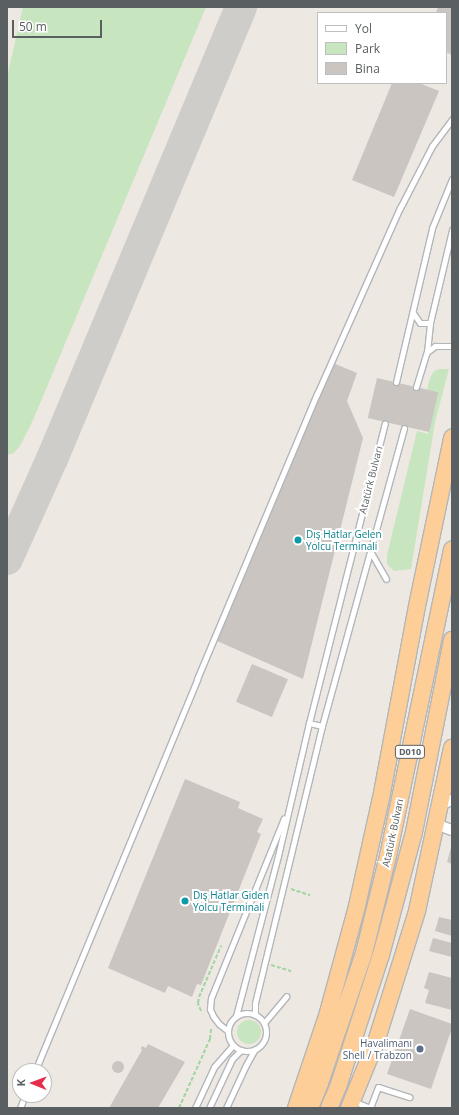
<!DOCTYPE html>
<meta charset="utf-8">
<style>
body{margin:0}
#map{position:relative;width:459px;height:1115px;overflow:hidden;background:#ede8e2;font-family:"Open Sans",sans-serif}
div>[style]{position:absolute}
.green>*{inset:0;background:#c7e5be}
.round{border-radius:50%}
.taxiway>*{height:32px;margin:-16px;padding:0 16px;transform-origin:16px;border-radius:16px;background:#cfcdca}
.building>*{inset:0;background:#cac5c1;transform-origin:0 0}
.path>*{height:2px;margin-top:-1px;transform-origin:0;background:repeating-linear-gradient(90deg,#a1d6a2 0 4px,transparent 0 6px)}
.roads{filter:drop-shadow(1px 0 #b2b6b9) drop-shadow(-1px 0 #b2b6b9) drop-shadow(0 1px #b2b6b9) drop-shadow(0 -1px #b2b6b9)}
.service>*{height:5px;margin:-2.5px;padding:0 2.5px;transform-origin:2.5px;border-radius:2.5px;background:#fff}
.service>.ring{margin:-2.5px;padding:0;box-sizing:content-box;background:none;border:5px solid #fff;border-radius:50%}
.minor>*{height:10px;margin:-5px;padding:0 5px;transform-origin:5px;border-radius:5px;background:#fff}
.trunk>*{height:16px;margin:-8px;padding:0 8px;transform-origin:8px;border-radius:8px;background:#fdce98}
.dots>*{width:11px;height:11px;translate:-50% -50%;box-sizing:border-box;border:2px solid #fff;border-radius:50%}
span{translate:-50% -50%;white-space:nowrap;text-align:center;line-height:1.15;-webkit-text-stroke:4px #fff;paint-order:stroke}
.shield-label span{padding:1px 3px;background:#fff;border:1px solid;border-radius:3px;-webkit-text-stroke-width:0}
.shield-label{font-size:9px;color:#5a6062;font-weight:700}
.street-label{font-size:10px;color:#5a6062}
.culture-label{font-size:10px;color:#0d838f}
.left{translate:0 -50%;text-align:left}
.service-label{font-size:10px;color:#4e5e75}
.right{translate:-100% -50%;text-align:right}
.frame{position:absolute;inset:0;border:8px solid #5a6062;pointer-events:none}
.legend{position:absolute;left:317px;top:12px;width:130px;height:72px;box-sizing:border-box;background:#fff;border:1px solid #bdbfc0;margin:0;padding:5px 7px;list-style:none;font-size:12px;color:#5a6062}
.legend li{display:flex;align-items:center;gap:8px;height:20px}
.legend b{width:20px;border:1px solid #bdbfc0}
.north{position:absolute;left:12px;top:1063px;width:40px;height:40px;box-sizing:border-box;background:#fff;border:1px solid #bdbfc0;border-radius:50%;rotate:271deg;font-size:11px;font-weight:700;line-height:16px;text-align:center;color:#5a6062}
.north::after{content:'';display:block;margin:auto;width:14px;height:18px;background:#e72d4c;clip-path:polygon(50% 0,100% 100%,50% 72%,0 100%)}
.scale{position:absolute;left:12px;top:20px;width:90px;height:18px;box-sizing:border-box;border:2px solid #5a6062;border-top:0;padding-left:5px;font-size:12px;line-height:14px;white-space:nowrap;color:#5a6062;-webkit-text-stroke:3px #fff;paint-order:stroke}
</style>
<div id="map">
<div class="green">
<i style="clip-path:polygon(23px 7px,206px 7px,33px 420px,20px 446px,14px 453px,7px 455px,7px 77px)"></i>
<i style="clip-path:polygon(440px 369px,449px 369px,435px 422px,411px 569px,394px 571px,387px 564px,387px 555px,417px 431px,428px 434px,438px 392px,427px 390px,430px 378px,434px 371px)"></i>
<i class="round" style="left:237px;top:1020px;width:24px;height:24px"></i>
</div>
<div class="taxiway">
<i style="left:7px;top:559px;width:110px;rotate:-65.8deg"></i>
<i style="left:52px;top:459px;width:490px;rotate:-67.3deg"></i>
</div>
<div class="building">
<i style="clip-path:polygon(438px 7px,452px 7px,452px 55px,446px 52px,446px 13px,436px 13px)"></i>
<i style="clip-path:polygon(392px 83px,419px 83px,439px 91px,394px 197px,352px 180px)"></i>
<i style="clip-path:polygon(333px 363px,357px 373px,347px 401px,363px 438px,303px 679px,217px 641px)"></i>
<i style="left:377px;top:378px;width:63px;height:41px;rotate:13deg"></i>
<i style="left:252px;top:664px;width:39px;height:41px;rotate:23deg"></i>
<i style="clip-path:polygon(185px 779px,240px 802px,238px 808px,263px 819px,257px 832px,261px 834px,201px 985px,197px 984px,192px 997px,168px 986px,165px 993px,108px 968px)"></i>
<i style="clip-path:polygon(452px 844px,452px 864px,447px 862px)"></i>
<i style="clip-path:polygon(439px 917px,452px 920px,452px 936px,435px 931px)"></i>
<i style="clip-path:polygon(433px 938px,452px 943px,452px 957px,429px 951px)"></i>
<i style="clip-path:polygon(429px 972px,452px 978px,452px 1010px,425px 1003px,429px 990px,424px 988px)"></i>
<i style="clip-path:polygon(410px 1009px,452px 1024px,452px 1028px,431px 1089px,387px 1074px)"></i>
<i style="clip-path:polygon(148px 1044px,185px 1062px,158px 1108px,109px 1108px,142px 1050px,141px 1048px,142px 1046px,146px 1048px)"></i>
<i class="round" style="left:112px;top:1061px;width:12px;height:12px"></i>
</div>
<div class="path">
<i style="left:291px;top:889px;width:20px;rotate:18deg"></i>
<i style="left:271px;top:965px;width:21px;rotate:17deg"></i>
<i style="left:201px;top:1011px;width:9px;rotate:-111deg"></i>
<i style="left:198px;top:1003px;width:6px;rotate:-81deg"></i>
<i style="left:199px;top:997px;width:56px;rotate:-66.7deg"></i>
<i style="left:221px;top:946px;width:1px;rotate:45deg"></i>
<i style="left:179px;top:1108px;width:76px;rotate:-65.8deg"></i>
<i style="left:210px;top:1039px;width:10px;rotate:-84deg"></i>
</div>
<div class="roads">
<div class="service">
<i style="left:413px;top:313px;width:12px;rotate:55deg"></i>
<i style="left:420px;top:323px;width:10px"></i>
<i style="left:427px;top:352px;width:10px;rotate:-37deg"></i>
<i style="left:435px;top:346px;width:17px"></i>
<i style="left:396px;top:382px;width:158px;rotate:-76.8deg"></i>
<i style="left:432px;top:228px;width:53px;rotate:-67.8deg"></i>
<i style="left:416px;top:387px;width:37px;rotate:-73deg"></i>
<i style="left:427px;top:352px;width:29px;rotate:-84deg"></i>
<i style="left:430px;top:323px;width:96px;rotate:-76.7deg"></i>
<i style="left:370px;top:551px;width:32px;rotate:60deg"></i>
<i style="left:309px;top:723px;width:13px;rotate:13deg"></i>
<i class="ring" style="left:228px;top:1013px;width:33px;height:33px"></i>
<i style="left:255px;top:1015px;width:12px;rotate:-90deg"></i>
<i style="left:255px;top:1003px;width:285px;rotate:-76.4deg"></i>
<i style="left:322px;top:726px;width:309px;rotate:-74.6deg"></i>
<i style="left:236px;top:1016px;width:165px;rotate:-75.3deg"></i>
<i style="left:278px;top:856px;width:137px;rotate:-76.9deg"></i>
<i style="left:309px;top:723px;width:309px;rotate:-75.8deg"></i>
<i style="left:264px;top:1023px;width:35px;rotate:-50deg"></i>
<i style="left:228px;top:1031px;width:11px;rotate:-142deg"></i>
<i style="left:219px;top:1024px;width:10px;rotate:-127deg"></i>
<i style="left:213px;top:1016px;width:8px;rotate:-113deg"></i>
<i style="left:210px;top:1009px;width:11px;rotate:-85deg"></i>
<i style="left:211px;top:998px;width:194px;rotate:-67.9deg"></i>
<i style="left:35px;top:1071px;width:424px;rotate:-67.5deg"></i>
<i style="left:197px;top:679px;width:309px;rotate:-67.2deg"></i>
<i style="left:317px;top:394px;width:204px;rotate:-66deg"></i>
<i style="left:400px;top:208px;width:70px;rotate:-62.7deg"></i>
<i style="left:432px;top:146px;width:34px;rotate:-53deg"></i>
<i style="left:353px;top:1101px;width:18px;rotate:22deg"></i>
<i style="left:370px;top:1108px;width:22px;rotate:-69deg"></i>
<i style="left:378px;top:1087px;width:33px;rotate:18deg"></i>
<i style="left:20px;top:1108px;width:14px;rotate:-69deg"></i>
<i style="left:195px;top:1108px;width:45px;rotate:-65.1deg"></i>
<i style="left:214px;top:1067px;width:29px;rotate:-49deg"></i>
<i style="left:209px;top:1108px;width:54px;rotate:-64.9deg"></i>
<i style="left:232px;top:1059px;width:13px;rotate:-45deg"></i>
<i style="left:226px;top:1108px;width:47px;rotate:-65.1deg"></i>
<i style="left:246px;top:1065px;width:18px;rotate:-61deg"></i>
</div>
<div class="minor">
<i style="left:440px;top:805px;width:13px;rotate:-23deg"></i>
<i style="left:436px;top:824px;width:17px;rotate:21deg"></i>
</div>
<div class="trunk">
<i style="left:296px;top:1108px;width:97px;rotate:-71.4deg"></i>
<i style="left:327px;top:1016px;width:114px;rotate:-74.7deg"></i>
<i style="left:357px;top:906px;width:116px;rotate:-77.5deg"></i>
<i style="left:382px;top:793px;width:190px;rotate:-79.4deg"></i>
<i style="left:417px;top:606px;width:172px;rotate:-78.2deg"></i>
<i style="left:310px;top:1108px;width:27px;rotate:-68deg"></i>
<i style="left:320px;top:1083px;width:137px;rotate:-71.3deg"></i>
<i style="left:364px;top:953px;width:100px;rotate:-76.1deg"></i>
<i style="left:388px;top:856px;width:313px;rotate:-78.2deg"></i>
<i style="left:329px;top:1108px;width:26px;rotate:-67deg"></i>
<i style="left:339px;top:1084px;width:136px;rotate:-72deg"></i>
<i style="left:381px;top:955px;width:127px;rotate:-75deg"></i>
<i style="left:414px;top:832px;width:196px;rotate:-78.8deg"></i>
<i style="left:349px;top:1108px;width:71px;rotate:-67.8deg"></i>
<i style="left:376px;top:1042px;width:137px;rotate:-72.6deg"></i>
<i style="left:417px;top:911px;width:167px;rotate:-77.9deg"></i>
</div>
</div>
<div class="dots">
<i style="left:298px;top:540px;background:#0f9aa8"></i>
<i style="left:185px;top:901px;background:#0f9aa8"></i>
<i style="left:420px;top:1049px;background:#5c6f8a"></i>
</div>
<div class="shield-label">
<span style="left:410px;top:752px">D010</span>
</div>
<div class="street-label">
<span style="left:371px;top:480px;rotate:-76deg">Atatürk Bulvarı</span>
<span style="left:393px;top:833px;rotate:-78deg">Atatürk Bulvarı</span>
</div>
<div class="culture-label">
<span class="left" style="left:306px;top:540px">Dış Hatlar Gelen<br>Yolcu Terminali</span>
<span class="left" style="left:193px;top:901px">Dış Hatlar Giden<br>Yolcu Terminali</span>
</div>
<div class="service-label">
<span class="right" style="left:412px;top:1049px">Havalimanı<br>Shell / Trabzon</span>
</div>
<div class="frame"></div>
<ul class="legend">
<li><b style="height:5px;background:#fff"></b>Yol</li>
<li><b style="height:11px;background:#c7e5be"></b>Park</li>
<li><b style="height:11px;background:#cac5c1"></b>Bina</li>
</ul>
<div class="north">K</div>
<div class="scale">50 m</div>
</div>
